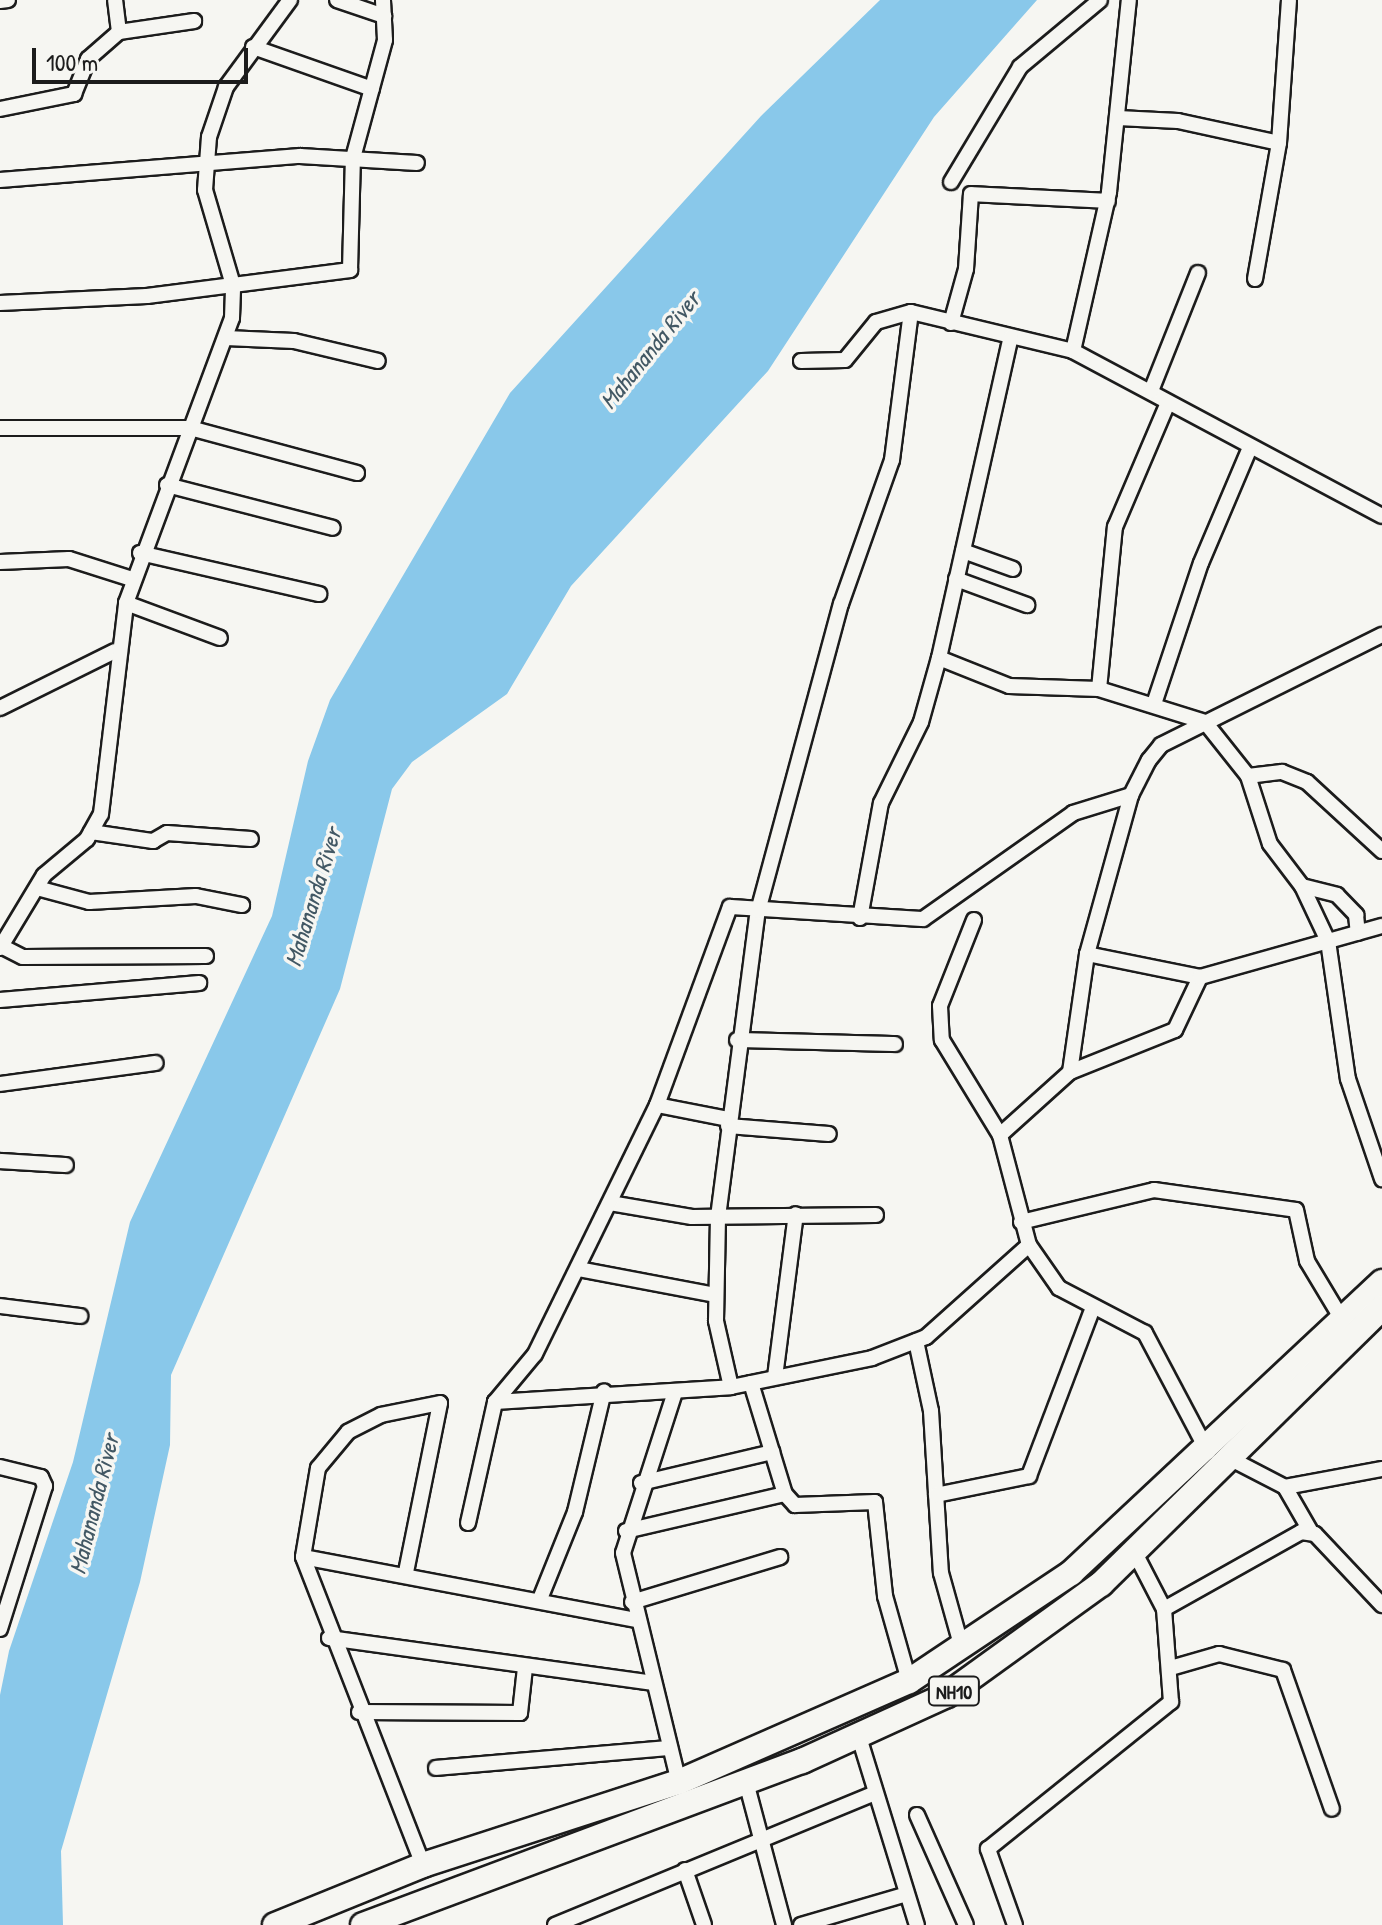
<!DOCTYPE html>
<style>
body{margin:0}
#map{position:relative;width:1382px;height:1925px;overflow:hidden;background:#f6f6f2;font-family:"Patrick Hand",sans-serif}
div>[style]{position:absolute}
.water>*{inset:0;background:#89c8ea}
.roads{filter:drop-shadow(2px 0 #1c1c1c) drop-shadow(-2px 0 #1c1c1c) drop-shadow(0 2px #1c1c1c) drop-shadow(0 -2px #1c1c1c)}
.minor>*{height:14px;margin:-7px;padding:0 7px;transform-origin:7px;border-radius:7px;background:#f6f6f2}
.trunk>*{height:24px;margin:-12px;padding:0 12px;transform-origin:12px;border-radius:12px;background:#f6f6f2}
span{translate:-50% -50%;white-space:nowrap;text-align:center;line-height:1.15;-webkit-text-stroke:7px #f6f6f2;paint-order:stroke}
.shield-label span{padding:2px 6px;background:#f6f6f2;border:2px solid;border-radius:6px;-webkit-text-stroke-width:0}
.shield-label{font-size:20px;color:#1c1c1c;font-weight:700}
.water-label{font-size:24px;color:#425864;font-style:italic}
.scale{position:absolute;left:32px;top:48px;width:216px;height:36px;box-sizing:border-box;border:4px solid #1c1c1c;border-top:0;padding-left:10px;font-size:24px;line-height:28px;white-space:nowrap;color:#1c1c1c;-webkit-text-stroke:6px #f6f6f2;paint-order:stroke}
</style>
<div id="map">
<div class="water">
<i style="clip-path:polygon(880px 0,1037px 0,934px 117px,768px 371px,571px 586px,507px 694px,412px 762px,392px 789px,340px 989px,171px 1375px,170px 1445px,140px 1582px,61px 1851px,63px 1925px,0 1925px,0 1695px,9px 1651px,73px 1462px,130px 1222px,272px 916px,308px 761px,330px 700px,510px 393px,761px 116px)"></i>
</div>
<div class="roads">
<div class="minor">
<i style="left:337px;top:0;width:50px;rotate:18.8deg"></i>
<i style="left:0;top:1px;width:8px;rotate:-7deg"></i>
<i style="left:119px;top:32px;width:76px;rotate:-8.3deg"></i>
<i style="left:253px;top:47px;width:126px;rotate:19.4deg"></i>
<i style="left:0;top:109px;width:76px;rotate:-11.5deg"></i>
<i style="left:74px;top:94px;width:38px;rotate:-68deg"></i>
<i style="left:88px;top:59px;width:41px;rotate:-41.1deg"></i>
<i style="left:119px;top:32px;width:32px;rotate:-97deg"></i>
<i style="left:1118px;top:118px;width:60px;rotate:2.9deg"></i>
<i style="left:1178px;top:121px;width:103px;rotate:12.3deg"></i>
<i style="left:1279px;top:143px;width:143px;rotate:-86deg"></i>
<i style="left:0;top:180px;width:301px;rotate:-4.6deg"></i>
<i style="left:300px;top:156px;width:117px;rotate:3.4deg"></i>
<i style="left:951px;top:182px;width:134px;rotate:-59deg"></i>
<i style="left:1020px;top:67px;width:104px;rotate:-39.9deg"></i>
<i style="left:1255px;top:279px;width:138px;rotate:-80deg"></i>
<i style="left:0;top:303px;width:147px;rotate:-2.7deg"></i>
<i style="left:147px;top:296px;width:205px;rotate:-7.3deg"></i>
<i style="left:350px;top:270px;width:112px;rotate:-88.5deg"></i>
<i style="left:353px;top:158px;width:122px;rotate:-74.8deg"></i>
<i style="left:385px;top:40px;width:40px;rotate:-92.9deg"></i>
<i style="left:951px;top:323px;width:56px;rotate:-74.5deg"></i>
<i style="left:966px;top:269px;width:75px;rotate:-86.2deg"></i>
<i style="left:971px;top:194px;width:137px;rotate:2.9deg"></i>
<i style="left:226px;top:338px;width:68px;rotate:2.5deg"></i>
<i style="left:294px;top:341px;width:86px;rotate:13.4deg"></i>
<i style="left:1073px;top:351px;width:163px;rotate:-77.2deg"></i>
<i style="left:1109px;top:192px;width:193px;rotate:-84.1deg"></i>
<i style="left:801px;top:361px;width:44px;rotate:-1.3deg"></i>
<i style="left:845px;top:360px;width:49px;rotate:-50.8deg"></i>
<i style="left:876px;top:322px;width:36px;rotate:-16deg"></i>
<i style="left:911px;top:312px;width:167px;rotate:13.5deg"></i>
<i style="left:1073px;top:351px;width:350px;rotate:28.1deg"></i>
<i style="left:1151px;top:391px;width:127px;rotate:-68.3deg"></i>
<i style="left:0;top:428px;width:190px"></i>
<i style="left:190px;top:428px;width:173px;rotate:15.1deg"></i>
<i style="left:167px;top:485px;width:171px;rotate:14.5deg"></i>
<i style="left:963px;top:551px;width:53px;rotate:19.8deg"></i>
<i style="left:140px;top:553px;width:184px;rotate:12.9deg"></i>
<i style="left:0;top:562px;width:69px;rotate:-2.5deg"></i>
<i style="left:69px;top:559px;width:66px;rotate:17.6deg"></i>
<i style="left:956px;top:579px;width:76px;rotate:20.1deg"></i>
<i style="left:126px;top:603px;width:100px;rotate:20.4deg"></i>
<i style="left:939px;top:658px;width:75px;rotate:21.8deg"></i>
<i style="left:1009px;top:686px;width:90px;rotate:1.9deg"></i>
<i style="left:1099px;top:689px;width:111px;rotate:17.3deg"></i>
<i style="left:1205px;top:722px;width:69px;rotate:51.5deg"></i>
<i style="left:1248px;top:776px;width:71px;rotate:72.1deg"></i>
<i style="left:1270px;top:844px;width:53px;rotate:52.7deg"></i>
<i style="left:1302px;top:886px;width:61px;rotate:64.7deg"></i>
<i style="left:1328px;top:941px;width:139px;rotate:81.8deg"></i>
<i style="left:1348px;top:1079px;width:106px;rotate:71.2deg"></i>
<i style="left:1099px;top:689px;width:163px;rotate:-84.4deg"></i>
<i style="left:1115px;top:527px;width:135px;rotate:-66.9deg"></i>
<i style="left:1155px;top:701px;width:145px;rotate:-71.6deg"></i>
<i style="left:1201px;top:563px;width:123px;rotate:-67deg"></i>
<i style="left:0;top:708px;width:128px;rotate:-26.4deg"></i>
<i style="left:1248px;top:776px;width:34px;rotate:-7deg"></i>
<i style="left:1282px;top:772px;width:27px;rotate:22deg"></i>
<i style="left:1307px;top:782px;width:102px;rotate:42.6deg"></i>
<i style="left:91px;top:832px;width:63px;rotate:8.3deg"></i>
<i style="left:153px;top:841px;width:16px;rotate:-30deg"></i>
<i style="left:167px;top:833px;width:84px;rotate:4.1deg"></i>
<i style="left:1302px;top:886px;width:36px;rotate:14deg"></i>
<i style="left:1337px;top:895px;width:28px;rotate:46deg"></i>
<i style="left:1356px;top:915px;width:18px;rotate:84deg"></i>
<i style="left:37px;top:888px;width:54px;rotate:15.1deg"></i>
<i style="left:89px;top:902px;width:107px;rotate:-3.2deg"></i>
<i style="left:196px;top:896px;width:47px;rotate:11.1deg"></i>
<i style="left:860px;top:918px;width:117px;rotate:-79.7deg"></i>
<i style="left:881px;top:803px;width:90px;rotate:-63.7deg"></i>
<i style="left:921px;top:722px;width:66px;rotate:-74.3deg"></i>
<i style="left:939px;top:658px;width:329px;rotate:-77.4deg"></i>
<i style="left:974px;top:920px;width:92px;rotate:111.6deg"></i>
<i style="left:940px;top:1006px;width:34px;rotate:87deg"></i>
<i style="left:942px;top:1040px;width:111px;rotate:58.6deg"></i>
<i style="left:3px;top:947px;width:22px;rotate:27deg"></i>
<i style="left:23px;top:957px;width:183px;rotate:-0.3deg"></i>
<i style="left:0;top:948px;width:85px;rotate:-58.9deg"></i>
<i style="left:44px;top:875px;width:56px;rotate:-39.9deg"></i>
<i style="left:87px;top:839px;width:29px;rotate:-61deg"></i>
<i style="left:101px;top:814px;width:212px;rotate:-83.2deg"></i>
<i style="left:126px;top:603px;width:304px;rotate:-69.6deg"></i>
<i style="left:232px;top:318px;width:33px;rotate:-88deg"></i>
<i style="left:233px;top:285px;width:99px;rotate:-106.4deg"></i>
<i style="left:205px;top:190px;width:53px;rotate:-85.7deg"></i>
<i style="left:209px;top:137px;width:53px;rotate:-71.2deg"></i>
<i style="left:226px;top:87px;width:108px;rotate:-53.7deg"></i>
<i style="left:1087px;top:954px;width:115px;rotate:11.5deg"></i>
<i style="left:0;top:1000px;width:200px;rotate:-4.9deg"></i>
<i style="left:737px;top:1040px;width:158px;rotate:1.5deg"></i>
<i style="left:1070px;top:1072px;width:113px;rotate:-21.8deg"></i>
<i style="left:1175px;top:1030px;width:59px;rotate:-64.7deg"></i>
<i style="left:1200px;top:977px;width:189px;rotate:-15.7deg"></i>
<i style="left:0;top:1084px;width:157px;rotate:-7.7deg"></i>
<i style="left:657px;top:1105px;width:72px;rotate:11.2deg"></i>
<i style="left:728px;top:1126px;width:101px;rotate:4.5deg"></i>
<i style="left:0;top:1161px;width:66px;rotate:3.5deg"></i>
<i style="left:610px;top:1203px;width:83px;rotate:9.7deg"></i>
<i style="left:692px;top:1217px;width:184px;rotate:-0.6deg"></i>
<i style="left:1021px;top:1222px;width:137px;rotate:-13.5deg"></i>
<i style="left:1154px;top:1190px;width:143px;rotate:8deg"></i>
<i style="left:1296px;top:1210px;width:52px;rotate:77.8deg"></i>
<i style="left:1307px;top:1261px;width:70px;rotate:59deg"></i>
<i style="left:578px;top:1269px;width:139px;rotate:10.7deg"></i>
<i style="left:0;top:1306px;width:81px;rotate:7.1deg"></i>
<i style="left:916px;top:1341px;width:72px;rotate:77.9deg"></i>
<i style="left:931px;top:1411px;width:162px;rotate:86.5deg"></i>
<i style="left:941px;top:1573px;width:78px;rotate:74.4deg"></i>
<i style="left:775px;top:1377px;width:164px;rotate:-82.7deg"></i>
<i style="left:751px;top:1383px;width:116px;rotate:73deg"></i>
<i style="left:785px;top:1494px;width:15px;rotate:48deg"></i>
<i style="left:795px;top:1505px;width:80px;rotate:-2.1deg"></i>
<i style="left:875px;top:1502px;width:95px;rotate:83.9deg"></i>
<i style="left:885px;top:1596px;width:88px;rotate:74.2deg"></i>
<i style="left:731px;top:1387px;width:68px;rotate:-102.8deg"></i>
<i style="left:716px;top:1321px;width:104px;rotate:-88.9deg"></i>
<i style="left:718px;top:1217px;width:309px;rotate:-82.6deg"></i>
<i style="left:758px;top:911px;width:318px;rotate:-74.9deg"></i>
<i style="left:841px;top:604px;width:153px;rotate:-70.5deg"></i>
<i style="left:892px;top:460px;width:149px;rotate:-82.7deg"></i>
<i style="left:675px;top:1392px;width:169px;rotate:107.9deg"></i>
<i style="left:623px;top:1553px;width:236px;rotate:76.3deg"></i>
<i style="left:495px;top:1402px;width:236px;rotate:-3.6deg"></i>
<i style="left:731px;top:1387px;width:144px;rotate:-11.6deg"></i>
<i style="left:872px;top:1358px;width:58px;rotate:-21.3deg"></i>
<i style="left:926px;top:1337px;width:138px;rotate:-41.8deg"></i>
<i style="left:1208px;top:1452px;width:135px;rotate:-117.9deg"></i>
<i style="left:1145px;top:1333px;width:97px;rotate:-152.4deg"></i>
<i style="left:1059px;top:1288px;width:52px;rotate:-124.9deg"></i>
<i style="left:1029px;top:1245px;width:114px;rotate:-104.8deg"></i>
<i style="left:1000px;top:1135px;width:94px;rotate:-42deg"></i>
<i style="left:1070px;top:1072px;width:119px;rotate:-81.8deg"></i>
<i style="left:1087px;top:954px;width:165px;rotate:-74.5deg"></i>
<i style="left:1131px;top:795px;width:39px;rotate:-63deg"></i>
<i style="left:1149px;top:760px;width:19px;rotate:-51deg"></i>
<i style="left:1161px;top:745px;width:247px;rotate:-26.5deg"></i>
<i style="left:1233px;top:1460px;width:59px;rotate:27.4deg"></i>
<i style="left:1285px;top:1487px;width:99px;rotate:-10.5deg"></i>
<i style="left:0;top:1467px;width:42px;rotate:13.7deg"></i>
<i style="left:41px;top:1477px;width:10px;rotate:66deg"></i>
<i style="left:45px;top:1486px;width:150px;rotate:107.5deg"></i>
<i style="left:641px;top:1483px;width:135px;rotate:-13.3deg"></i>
<i style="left:1285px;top:1487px;width:52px;rotate:60deg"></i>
<i style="left:936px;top:1495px;width:95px;rotate:-11.5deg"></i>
<i style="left:1029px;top:1476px;width:178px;rotate:-69.2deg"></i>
<i style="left:468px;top:1523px;width:124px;rotate:-77.4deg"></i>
<i style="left:495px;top:1402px;width:62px;rotate:-50.2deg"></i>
<i style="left:535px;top:1354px;width:277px;rotate:-63.9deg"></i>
<i style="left:657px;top:1105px;width:211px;rotate:-69.8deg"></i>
<i style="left:730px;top:907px;width:193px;rotate:3.6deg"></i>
<i style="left:923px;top:919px;width:184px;rotate:-35.2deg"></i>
<i style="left:1073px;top:813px;width:61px;rotate:-17.2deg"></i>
<i style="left:626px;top:1531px;width:163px;rotate:-13.1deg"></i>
<i style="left:303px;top:1557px;width:341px;rotate:10.7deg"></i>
<i style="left:406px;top:1572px;width:172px;rotate:-78.6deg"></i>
<i style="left:440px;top:1403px;width:60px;rotate:168.5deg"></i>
<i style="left:381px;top:1415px;width:37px;rotate:153deg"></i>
<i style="left:348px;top:1432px;width:47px;rotate:129.8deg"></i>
<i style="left:318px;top:1468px;width:90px;rotate:99.6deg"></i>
<i style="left:303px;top:1557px;width:331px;rotate:68.7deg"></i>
<i style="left:540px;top:1599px;width:94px;rotate:-68.1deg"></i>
<i style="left:575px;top:1512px;width:124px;rotate:-76.5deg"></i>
<i style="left:632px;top:1602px;width:155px;rotate:-16.9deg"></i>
<i style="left:1164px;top:1609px;width:157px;rotate:-29.3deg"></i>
<i style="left:1301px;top:1532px;width:14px;rotate:8deg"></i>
<i style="left:1315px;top:1534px;width:98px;rotate:46.7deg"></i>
<i style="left:329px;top:1638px;width:326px;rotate:7.9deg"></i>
<i style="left:1174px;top:1667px;width:47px;rotate:-16.1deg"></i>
<i style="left:1219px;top:1654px;width:66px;rotate:14deg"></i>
<i style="left:1283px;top:1670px;width:147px;rotate:70.6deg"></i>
<i style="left:359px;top:1712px;width:161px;rotate:0.4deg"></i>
<i style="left:520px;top:1713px;width:45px;rotate:-83.7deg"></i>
<i style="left:859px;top:1737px;width:197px;rotate:72.9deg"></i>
<i style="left:436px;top:1768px;width:235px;rotate:-4.9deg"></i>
<i style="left:746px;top:1782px;width:148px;rotate:75.1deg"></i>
<i style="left:917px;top:1815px;width:120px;rotate:66deg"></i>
<i style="left:685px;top:1870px;width:58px;rotate:70.9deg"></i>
<i style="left:555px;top:1925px;width:346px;rotate:-22.4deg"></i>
<i style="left:801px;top:1925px;width:110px;rotate:-16.3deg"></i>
<i style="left:1015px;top:1925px;width:81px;rotate:-109.6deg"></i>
<i style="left:988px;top:1849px;width:235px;rotate:-38.8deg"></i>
<i style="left:1171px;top:1702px;width:93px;rotate:-94.3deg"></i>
<i style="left:1164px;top:1609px;width:63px;rotate:-117.4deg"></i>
</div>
<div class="trunk">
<i style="left:275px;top:1925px;width:160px;rotate:-22.1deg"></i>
<i style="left:423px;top:1865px;width:269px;rotate:-18deg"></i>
<i style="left:679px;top:1782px;width:251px;rotate:-23.7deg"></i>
<i style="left:909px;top:1681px;width:195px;rotate:-33.7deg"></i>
<i style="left:1071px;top:1573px;width:426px;rotate:-43.1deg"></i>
<i style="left:363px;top:1925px;width:469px;rotate:-20.5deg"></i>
<i style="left:802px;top:1761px;width:159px;rotate:-24.5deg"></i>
<i style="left:947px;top:1695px;width:190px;rotate:-35.8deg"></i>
<i style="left:1101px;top:1584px;width:394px;rotate:-44.5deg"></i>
</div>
</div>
<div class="shield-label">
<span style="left:954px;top:1691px">NH10</span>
</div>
<div class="water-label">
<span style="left:650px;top:350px;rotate:-51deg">Mahananda River</span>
<span style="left:313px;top:897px;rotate:-73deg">Mahananda River</span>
<span style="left:94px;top:1504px;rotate:-76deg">Mahananda River</span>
</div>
<div class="scale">100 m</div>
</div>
